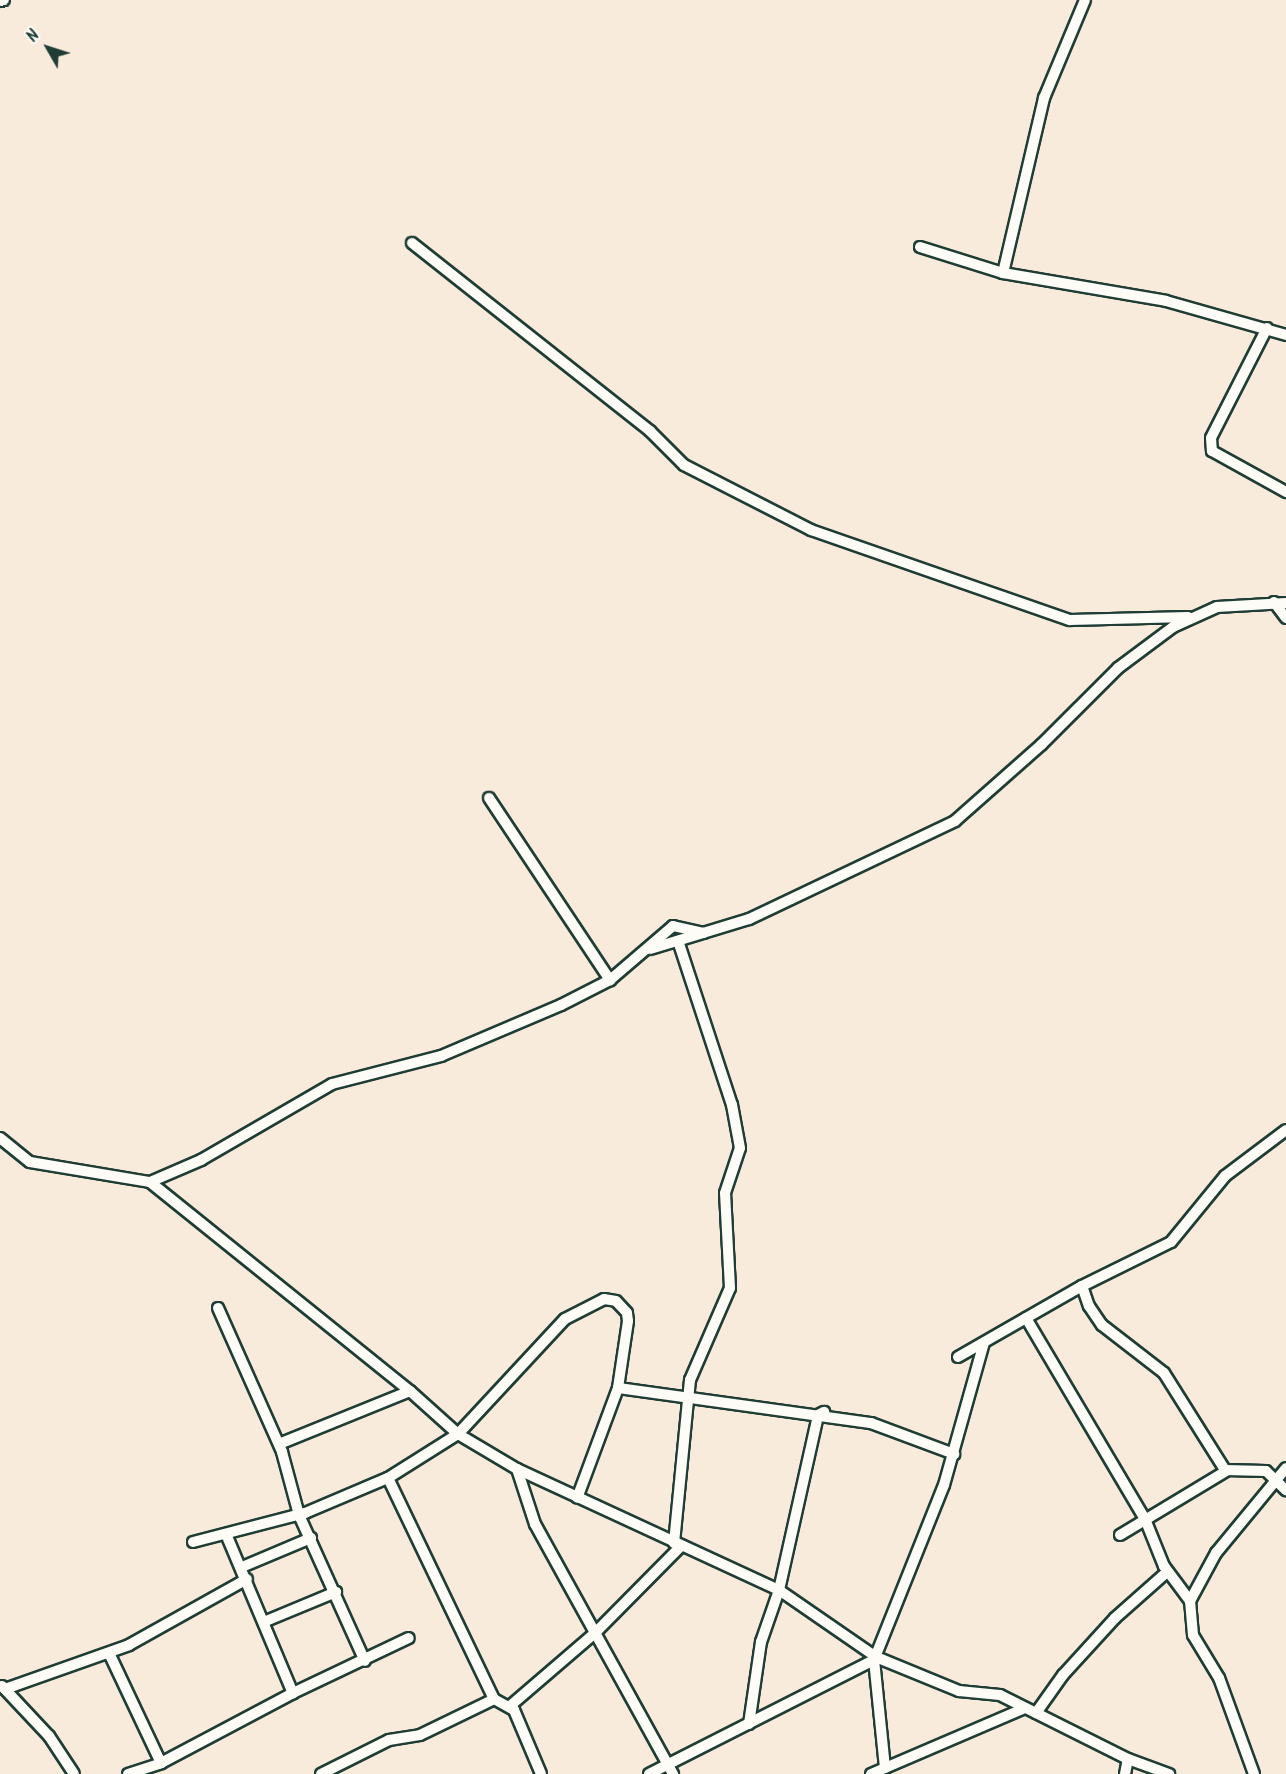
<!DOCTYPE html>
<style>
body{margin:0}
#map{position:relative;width:1286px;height:1774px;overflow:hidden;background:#f9ebdc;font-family:Kalam,sans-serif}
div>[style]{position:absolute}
.roads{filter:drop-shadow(2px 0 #1f3d34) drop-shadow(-2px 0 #1f3d34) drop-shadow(0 2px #1f3d34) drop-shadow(0 -2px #1f3d34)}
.minor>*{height:10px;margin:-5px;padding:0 5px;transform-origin:5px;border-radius:5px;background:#fdfcf7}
span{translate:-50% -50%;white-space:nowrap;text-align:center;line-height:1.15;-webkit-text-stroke:6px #fdfcf7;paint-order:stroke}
.north{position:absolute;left:18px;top:18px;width:60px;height:60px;-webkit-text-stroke:4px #fdfcf7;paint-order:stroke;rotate:309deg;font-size:16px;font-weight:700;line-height:24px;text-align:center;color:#1f3d34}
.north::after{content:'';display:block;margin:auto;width:21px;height:27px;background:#1f3d34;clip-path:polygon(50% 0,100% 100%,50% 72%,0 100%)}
</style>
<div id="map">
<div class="roads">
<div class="minor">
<i style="left:0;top:1px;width:4px;rotate:-14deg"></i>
<i style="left:412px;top:243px;width:303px;rotate:38.3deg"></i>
<i style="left:650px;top:431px;width:48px;rotate:45deg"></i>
<i style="left:684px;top:465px;width:143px;rotate:27.1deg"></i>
<i style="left:811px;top:530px;width:274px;rotate:19.2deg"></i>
<i style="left:1070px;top:620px;width:118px;rotate:-1.5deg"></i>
<i style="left:920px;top:247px;width:87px;rotate:17.4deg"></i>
<i style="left:1003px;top:273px;width:165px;rotate:9.7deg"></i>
<i style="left:1166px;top:301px;width:125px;rotate:15.8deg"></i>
<i style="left:1003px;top:273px;width:180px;rotate:-76.8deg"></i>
<i style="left:1044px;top:98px;width:106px;rotate:-67.3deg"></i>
<i style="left:1267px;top:328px;width:123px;rotate:117deg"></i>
<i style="left:1211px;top:438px;width:13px;rotate:86deg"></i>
<i style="left:1212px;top:451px;width:85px;rotate:29deg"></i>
<i style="left:1274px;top:602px;width:20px;rotate:53deg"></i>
<i style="left:489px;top:798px;width:219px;rotate:56.4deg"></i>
<i style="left:650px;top:949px;width:55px;rotate:-16.8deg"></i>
<i style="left:0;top:1138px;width:38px;rotate:39deg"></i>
<i style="left:30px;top:1162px;width:122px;rotate:9.5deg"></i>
<i style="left:150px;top:1182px;width:334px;rotate:38.8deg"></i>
<i style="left:410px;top:1391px;width:64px;rotate:41.9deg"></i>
<i style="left:458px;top:1434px;width:69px;rotate:30.7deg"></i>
<i style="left:517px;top:1469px;width:289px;rotate:24.8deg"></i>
<i style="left:779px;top:1590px;width:118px;rotate:34.6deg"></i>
<i style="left:876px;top:1657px;width:90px;rotate:22.3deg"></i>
<i style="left:959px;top:1691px;width:41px;rotate:5.6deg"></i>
<i style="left:1000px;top:1695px;width:143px;rotate:26.6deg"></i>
<i style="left:1128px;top:1759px;width:44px;rotate:20.1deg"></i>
<i style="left:150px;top:1182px;width:56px;rotate:-23.3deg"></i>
<i style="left:201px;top:1160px;width:151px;rotate:-30.1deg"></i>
<i style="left:332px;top:1084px;width:113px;rotate:-14.4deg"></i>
<i style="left:441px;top:1056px;width:130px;rotate:-23deg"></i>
<i style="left:561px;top:1005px;width:55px;rotate:-27deg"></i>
<i style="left:610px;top:980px;width:83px;rotate:-40.6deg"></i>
<i style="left:673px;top:926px;width:31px;rotate:13deg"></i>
<i style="left:703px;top:933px;width:48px;rotate:-16.9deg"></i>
<i style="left:749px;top:919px;width:228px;rotate:-25.4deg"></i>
<i style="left:955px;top:821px;width:115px;rotate:-41.5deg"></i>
<i style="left:1041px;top:745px;width:109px;rotate:-45deg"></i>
<i style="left:1118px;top:668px;width:69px;rotate:-36.7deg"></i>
<i style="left:1173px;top:627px;width:48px;rotate:-24.4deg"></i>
<i style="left:1217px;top:607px;width:69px;rotate:-3.3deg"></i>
<i style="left:1082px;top:1286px;width:21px;rotate:71deg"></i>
<i style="left:1089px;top:1306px;width:23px;rotate:56deg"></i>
<i style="left:1102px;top:1325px;width:78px;rotate:37.7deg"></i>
<i style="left:1164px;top:1373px;width:115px;rotate:57.8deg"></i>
<i style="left:1225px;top:1470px;width:41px;rotate:1.4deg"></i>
<i style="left:1266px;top:1471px;width:28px;rotate:44deg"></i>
<i style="left:218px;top:1308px;width:158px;rotate:66deg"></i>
<i style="left:282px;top:1452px;width:65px;rotate:74.9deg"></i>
<i style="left:299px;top:1515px;width:160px;rotate:65.7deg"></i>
<i style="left:1026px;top:1318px;width:234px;rotate:59.4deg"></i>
<i style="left:1145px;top:1519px;width:51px;rotate:68deg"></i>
<i style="left:1164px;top:1566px;width:44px;rotate:53.4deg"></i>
<i style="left:958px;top:1357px;width:143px;rotate:-29.8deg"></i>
<i style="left:1082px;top:1286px;width:99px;rotate:-26.3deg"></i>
<i style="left:1171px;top:1242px;width:85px;rotate:-50.7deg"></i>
<i style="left:1225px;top:1176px;width:76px;rotate:-37deg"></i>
<i style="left:618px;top:1388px;width:255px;rotate:7.9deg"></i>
<i style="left:871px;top:1423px;width:89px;rotate:20.5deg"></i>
<i style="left:279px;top:1444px;width:141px;rotate:-22deg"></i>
<i style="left:517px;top:1469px;width:58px;rotate:71.9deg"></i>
<i style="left:535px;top:1524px;width:286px;rotate:61.1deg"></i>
<i style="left:388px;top:1478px;width:245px;rotate:64.4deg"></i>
<i style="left:494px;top:1699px;width:23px;rotate:29deg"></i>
<i style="left:514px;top:1710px;width:69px;rotate:67.1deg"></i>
<i style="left:226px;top:1534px;width:173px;rotate:67.2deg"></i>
<i style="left:1120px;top:1535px;width:124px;rotate:-31.1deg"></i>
<i style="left:193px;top:1542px;width:116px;rotate:-14.5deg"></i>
<i style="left:305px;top:1513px;width:90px;rotate:-22.9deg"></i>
<i style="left:388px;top:1478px;width:83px;rotate:-32.2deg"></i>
<i style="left:458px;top:1434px;width:157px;rotate:-47.1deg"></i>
<i style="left:565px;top:1319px;width:44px;rotate:-27.1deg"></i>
<i style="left:604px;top:1299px;width:12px;rotate:9deg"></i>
<i style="left:616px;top:1301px;width:16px;rotate:47deg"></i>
<i style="left:627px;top:1313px;width:8px;rotate:83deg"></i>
<i style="left:628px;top:1321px;width:68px;rotate:98.5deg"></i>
<i style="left:618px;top:1388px;width:117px;rotate:110.4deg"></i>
<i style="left:674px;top:1543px;width:164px;rotate:-84.4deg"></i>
<i style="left:690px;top:1380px;width:100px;rotate:-66.5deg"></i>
<i style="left:730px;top:1288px;width:95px;rotate:-93deg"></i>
<i style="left:725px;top:1193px;width:47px;rotate:-71.6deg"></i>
<i style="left:740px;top:1148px;width:44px;rotate:-100.5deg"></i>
<i style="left:732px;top:1105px;width:173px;rotate:-108.2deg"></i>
<i style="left:242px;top:1567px;width:75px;rotate:-22.8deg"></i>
<i style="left:266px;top:1621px;width:76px;rotate:-22.5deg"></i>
<i style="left:109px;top:1653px;width:122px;rotate:64.7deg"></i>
<i style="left:2px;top:1686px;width:69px;rotate:46.8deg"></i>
<i style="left:49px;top:1736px;width:45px;rotate:56.7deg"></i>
<i style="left:5px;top:1689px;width:132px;rotate:-19.5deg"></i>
<i style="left:129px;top:1645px;width:135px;rotate:-29.2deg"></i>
<i style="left:510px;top:1706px;width:112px;rotate:-40.7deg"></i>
<i style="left:595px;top:1633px;width:122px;rotate:-45.3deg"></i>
<i style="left:1036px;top:1713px;width:47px;rotate:-54.6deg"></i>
<i style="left:1063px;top:1675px;width:77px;rotate:-47.6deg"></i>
<i style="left:1115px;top:1618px;width:69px;rotate:-41.5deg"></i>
<i style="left:749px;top:1724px;width:83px;rotate:-81.7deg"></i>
<i style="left:761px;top:1642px;width:55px;rotate:-70.9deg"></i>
<i style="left:779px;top:1590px;width:179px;rotate:-77.4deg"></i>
<i style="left:818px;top:1415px;width:7px;rotate:-27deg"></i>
<i style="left:885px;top:1768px;width:109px;rotate:-95.8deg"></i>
<i style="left:874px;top:1660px;width:188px;rotate:-68.2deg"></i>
<i style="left:944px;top:1485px;width:148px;rotate:-74.3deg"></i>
<i style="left:128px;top:1774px;width:35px;rotate:-18deg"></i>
<i style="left:161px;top:1763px;width:149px;rotate:-27.9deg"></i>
<i style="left:293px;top:1693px;width:128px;rotate:-25.4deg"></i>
<i style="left:321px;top:1774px;width:76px;rotate:-26.6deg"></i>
<i style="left:389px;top:1740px;width:31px;rotate:-9deg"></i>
<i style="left:420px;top:1735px;width:82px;rotate:-25.9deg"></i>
<i style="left:649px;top:1774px;width:252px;rotate:-26.9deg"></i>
<i style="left:871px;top:1774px;width:165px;rotate:-23.2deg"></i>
<i style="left:1125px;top:1774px;width:15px;rotate:-79deg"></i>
<i style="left:1254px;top:1774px;width:102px;rotate:-110deg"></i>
<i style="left:1219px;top:1678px;width:50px;rotate:-121.2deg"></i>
<i style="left:1193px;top:1635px;width:34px;rotate:-95deg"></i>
<i style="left:1190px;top:1601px;width:55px;rotate:-61.6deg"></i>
<i style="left:1216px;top:1553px;width:110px;rotate:-50.5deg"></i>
</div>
</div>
<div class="north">N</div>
</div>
